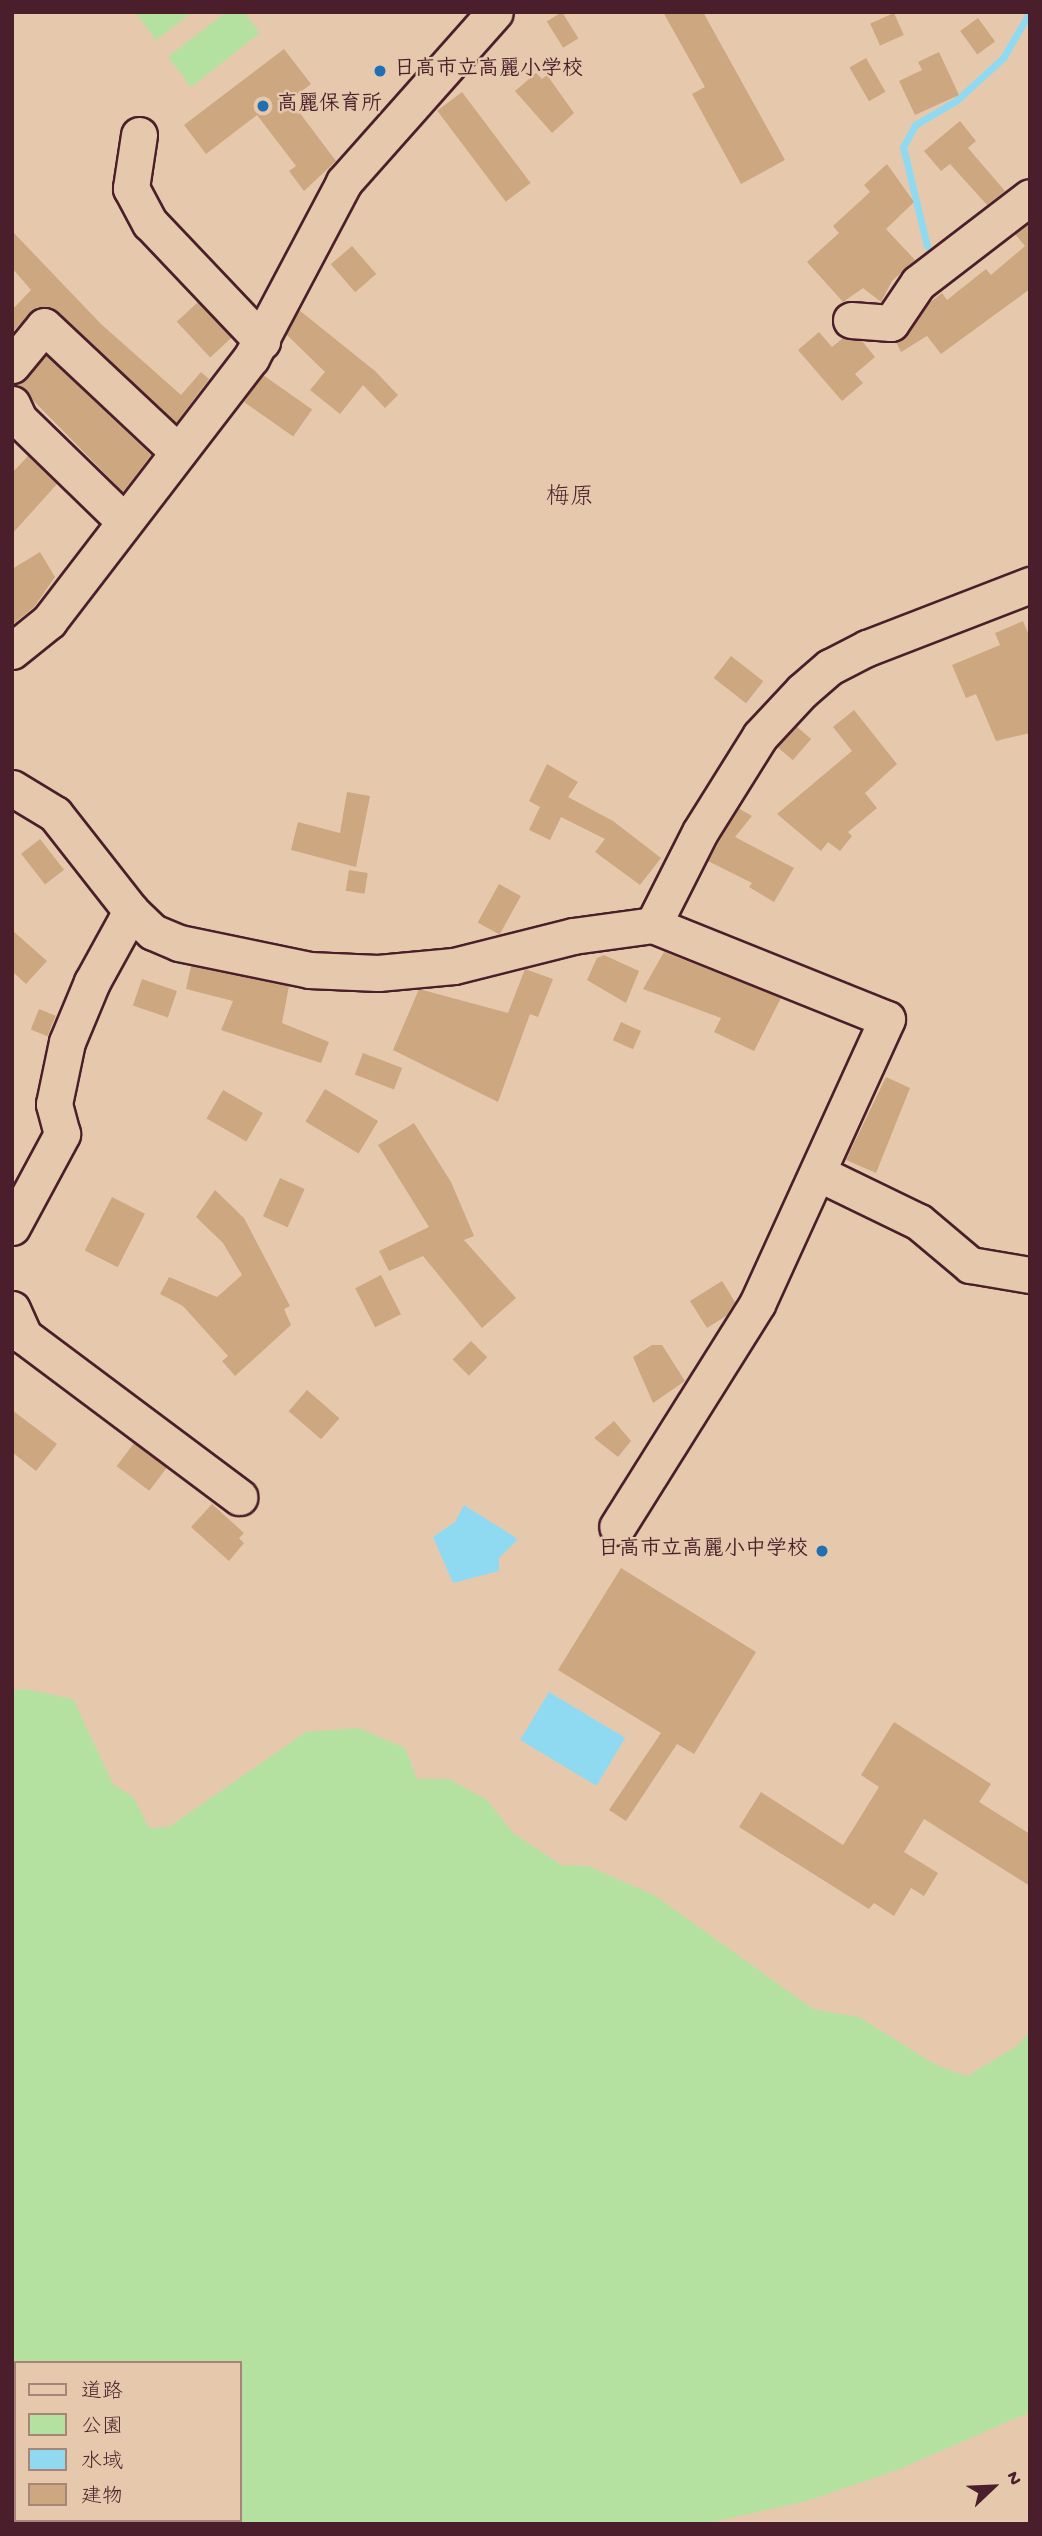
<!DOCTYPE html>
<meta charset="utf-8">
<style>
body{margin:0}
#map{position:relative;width:1042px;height:2536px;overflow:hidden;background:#e6c9ad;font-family:"Gochi Hand","Klee One",sans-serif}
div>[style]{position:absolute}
.green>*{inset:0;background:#b4e19f}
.water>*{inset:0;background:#90daf1;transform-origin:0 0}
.stream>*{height:7px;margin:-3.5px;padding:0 3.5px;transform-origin:3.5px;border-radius:3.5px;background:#90daf1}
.building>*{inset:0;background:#cca77f;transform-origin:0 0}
.roads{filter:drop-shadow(2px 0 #4a1f2b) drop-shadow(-2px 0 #4a1f2b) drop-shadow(0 2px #4a1f2b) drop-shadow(0 -2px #4a1f2b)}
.minor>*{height:35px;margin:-17.5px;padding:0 17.5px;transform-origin:17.5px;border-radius:17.5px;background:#e6c9ad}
.dots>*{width:19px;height:19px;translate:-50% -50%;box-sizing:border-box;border:4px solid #e6c9ad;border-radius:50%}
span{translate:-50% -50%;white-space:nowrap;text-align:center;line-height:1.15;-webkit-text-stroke:5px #e6c9ad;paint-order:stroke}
.poi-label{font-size:21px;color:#4a1f2b;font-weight:700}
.left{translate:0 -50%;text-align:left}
.right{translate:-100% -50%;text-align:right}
.quarter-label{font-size:24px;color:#4a1f2b}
.frame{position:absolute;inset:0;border:14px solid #4a1f2b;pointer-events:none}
.legend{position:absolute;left:14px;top:2361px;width:228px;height:161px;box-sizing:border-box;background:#e6c9ad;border:2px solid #a88579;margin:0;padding:9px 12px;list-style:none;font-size:21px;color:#4a1f2b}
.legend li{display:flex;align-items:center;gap:14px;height:35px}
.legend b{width:35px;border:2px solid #a88579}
.north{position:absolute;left:958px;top:2452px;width:70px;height:70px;-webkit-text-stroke:5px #e6c9ad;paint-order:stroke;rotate:67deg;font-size:19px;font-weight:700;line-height:28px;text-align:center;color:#4a1f2b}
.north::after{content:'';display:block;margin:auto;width:24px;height:32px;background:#4a1f2b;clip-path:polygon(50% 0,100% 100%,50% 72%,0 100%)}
</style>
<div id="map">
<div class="green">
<i style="clip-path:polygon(135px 12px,192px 12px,156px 40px)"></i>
<i style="clip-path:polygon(226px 12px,244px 12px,260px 33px,191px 87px,168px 57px)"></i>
<i style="clip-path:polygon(evenodd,25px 1689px,73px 1699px,113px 1784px,134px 1798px,149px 1828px,169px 1827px,306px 1732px,359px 1728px,405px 1748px,417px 1779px,449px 1779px,487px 1800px,513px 1833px,561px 1865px,588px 1866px,654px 1895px,813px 2009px,859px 2017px,936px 2065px,967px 2076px,1017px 2046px,1030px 2031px,1030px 2412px,900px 2469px,807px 2501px,703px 2524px,12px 2524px,12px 1690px,25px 1689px,16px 2363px,240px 2363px,240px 2520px,16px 2520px,16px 2363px)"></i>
</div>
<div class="water">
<i style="clip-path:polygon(464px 1505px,518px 1539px,499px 1558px,499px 1571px,453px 1583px,433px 1537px,455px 1522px)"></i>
<i style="left:549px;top:1692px;width:89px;height:56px;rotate:31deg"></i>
</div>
<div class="stream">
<i style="left:927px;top:246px;width:102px;rotate:-103.6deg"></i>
<i style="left:903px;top:147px;width:25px;rotate:-61deg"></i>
<i style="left:915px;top:125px;width:49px;rotate:-30.8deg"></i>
<i style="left:957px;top:100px;width:62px;rotate:-42.4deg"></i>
<i style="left:1003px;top:58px;width:53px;rotate:-59.6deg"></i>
</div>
<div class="building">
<i style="left:562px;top:12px;width:31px;height:18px;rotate:58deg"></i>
<i style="clip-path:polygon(663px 12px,703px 12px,785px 160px,741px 184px,692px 94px,705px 87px)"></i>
<i style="left:894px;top:13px;width:24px;height:26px;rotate:66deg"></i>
<i style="left:978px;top:18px;width:29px;height:22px;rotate:54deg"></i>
<i style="clip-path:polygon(284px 49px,311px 84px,290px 100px,336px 161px,304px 191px,289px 171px,296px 166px,257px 115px,206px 154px,184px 125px)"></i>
<i style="clip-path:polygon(939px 52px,959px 95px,915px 115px,899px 81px,922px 70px,918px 62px)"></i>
<i style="left:866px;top:58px;width:39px;height:19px;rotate:60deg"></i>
<i style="clip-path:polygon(536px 73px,542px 79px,547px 75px,574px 113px,552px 133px,515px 91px)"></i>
<i style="left:462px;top:92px;width:114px;height:31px;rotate:53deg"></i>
<i style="clip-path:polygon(960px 121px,976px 141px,968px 148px,1005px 191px,987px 205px,950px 164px,941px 171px,924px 151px)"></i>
<i style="clip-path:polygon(887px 164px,914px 202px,886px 229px,915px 260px,892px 281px,881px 302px,863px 288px,843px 302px,807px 262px,839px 233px,833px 226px,870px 192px,864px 185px)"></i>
<i style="clip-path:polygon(1030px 223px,1030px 289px,941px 354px,927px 336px,901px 352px,896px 342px,928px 304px,942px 293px,947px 300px,986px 269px,991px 275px,1025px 246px,1015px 234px)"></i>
<i style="clip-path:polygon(12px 231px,101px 324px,181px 395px,201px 372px,209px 379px,176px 423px,57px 311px,37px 307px,12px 332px,12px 310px,31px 290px,12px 268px)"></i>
<i style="left:352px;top:246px;width:37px;height:28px;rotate:49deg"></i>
<i style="left:198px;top:302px;width:49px;height:29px;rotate:47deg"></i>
<i style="clip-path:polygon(299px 310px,375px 371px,398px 395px,385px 408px,363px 385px,340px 414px,310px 390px,325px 372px,286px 334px)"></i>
<i style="clip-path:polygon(819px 332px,832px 347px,843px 338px,862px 341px,875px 357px,855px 374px,863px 383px,842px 401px,798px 350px)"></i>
<i style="clip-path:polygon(46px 355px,151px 455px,123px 492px,17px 384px)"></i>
<i style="left:263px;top:375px;width:60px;height:33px;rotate:35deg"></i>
<i style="clip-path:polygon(28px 456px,57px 484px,12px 534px,12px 473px)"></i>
<i style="clip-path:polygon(40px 552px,55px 577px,34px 607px,12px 625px,12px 569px)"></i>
<i style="clip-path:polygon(1023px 621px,1030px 638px,1030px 733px,996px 741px,976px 694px,966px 698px,952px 665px,1000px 645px,995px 633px)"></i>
<i style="left:731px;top:656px;width:41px;height:28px;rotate:38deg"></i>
<i style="clip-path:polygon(854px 710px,897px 764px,865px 793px,877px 808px,848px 832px,852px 836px,840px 851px,828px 842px,821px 851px,777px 814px,852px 751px,833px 727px)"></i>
<i style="left:796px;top:726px;width:20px;height:28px;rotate:41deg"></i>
<i style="clip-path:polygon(547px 764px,578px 782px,568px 797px,613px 821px,661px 858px,640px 885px,595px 852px,605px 839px,561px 817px,550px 840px,529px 830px,540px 807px,529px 801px)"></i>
<i style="clip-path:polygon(347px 792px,370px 796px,356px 867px,291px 850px,298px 822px,340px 833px)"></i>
<i style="clip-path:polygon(738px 808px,752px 816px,735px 837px,794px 868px,774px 902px,749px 887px,752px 883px,708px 861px)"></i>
<i style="left:40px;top:839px;width:39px;height:24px;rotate:52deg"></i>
<i style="left:349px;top:870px;width:19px;height:21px;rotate:9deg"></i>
<i style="left:499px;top:884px;width:25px;height:44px;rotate:29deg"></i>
<i style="clip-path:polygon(12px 930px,47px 961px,26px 984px,12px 971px)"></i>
<i style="clip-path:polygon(664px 952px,781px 998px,754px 1051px,714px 1032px,721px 1018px,643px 989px)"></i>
<i style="clip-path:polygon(604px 955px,639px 971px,626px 1003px,587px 980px,597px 958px)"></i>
<i style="clip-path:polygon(191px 966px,289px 986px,282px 1023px,329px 1042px,321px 1063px,221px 1030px,233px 1001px,186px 989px)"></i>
<i style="clip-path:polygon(525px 969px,553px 979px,538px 1017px,530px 1014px,498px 1102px,393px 1050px,419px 989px,508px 1013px)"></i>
<i style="left:142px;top:979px;width:37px;height:28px;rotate:19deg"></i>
<i style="left:39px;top:1009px;width:18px;height:22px;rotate:22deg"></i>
<i style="left:621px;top:1022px;width:22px;height:20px;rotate:24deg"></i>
<i style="left:363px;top:1053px;width:42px;height:23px;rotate:21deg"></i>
<i style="clip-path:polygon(886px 1077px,910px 1088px,876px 1173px,846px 1160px)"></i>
<i style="left:325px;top:1089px;width:62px;height:38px;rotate:31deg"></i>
<i style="left:223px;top:1090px;width:46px;height:33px;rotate:30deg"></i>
<i style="clip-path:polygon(414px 1123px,451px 1182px,474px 1236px,464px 1240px,516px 1298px,482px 1328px,423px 1256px,389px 1271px,379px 1251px,429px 1227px,378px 1145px)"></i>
<i style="left:280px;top:1178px;width:27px;height:42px;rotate:24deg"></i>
<i style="clip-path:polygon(215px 1190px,244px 1218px,290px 1306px,284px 1309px,291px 1325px,235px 1376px,222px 1361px,228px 1356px,183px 1306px,160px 1294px,169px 1277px,217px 1297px,242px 1275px,223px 1243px,196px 1217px)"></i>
<i style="left:112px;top:1197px;width:37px;height:60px;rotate:27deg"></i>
<i style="left:381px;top:1275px;width:44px;height:29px;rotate:63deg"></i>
<i style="clip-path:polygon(722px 1281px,735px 1302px,726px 1316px,707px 1328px,690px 1301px)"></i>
<i style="left:471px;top:1341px;width:23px;height:26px;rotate:45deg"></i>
<i style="clip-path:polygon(652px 1345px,662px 1345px,685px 1381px,653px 1403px,633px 1357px)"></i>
<i style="left:307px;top:1390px;width:43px;height:28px;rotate:41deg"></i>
<i style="clip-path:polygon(12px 1410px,57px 1444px,36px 1471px,12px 1452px)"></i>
<i style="clip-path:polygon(614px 1421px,631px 1441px,618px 1457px,594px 1438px)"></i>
<i style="left:134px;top:1443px;width:41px;height:29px;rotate:37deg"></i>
<i style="clip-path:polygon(212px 1504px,244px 1533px,239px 1538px,244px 1543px,229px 1561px,191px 1527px)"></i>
<i style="clip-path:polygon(621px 1568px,756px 1652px,694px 1754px,677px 1744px,626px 1821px,609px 1810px,661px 1733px,558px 1670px)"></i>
<i style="clip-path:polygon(894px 1722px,991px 1784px,979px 1802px,1030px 1834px,1030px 1886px,924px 1819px,904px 1852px,938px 1873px,924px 1896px,911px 1888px,894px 1916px,874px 1903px,869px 1909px,739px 1827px,761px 1792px,843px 1845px,879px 1787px,861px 1775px)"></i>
</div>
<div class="roads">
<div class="minor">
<i style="left:139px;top:135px;width:54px;rotate:98.6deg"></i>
<i style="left:131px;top:188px;width:40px;rotate:62deg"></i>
<i style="left:150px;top:223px;width:163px;rotate:46.5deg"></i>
<i style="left:851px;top:320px;width:40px;rotate:4.3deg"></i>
<i style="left:891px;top:323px;width:48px;rotate:-56deg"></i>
<i style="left:918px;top:283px;width:141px;rotate:-37.5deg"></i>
<i style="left:12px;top:365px;width:50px;rotate:-50.6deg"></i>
<i style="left:44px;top:326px;width:184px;rotate:43.2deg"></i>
<i style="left:12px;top:404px;width:17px;rotate:65deg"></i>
<i style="left:19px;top:419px;width:146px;rotate:44.2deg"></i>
<i style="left:12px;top:651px;width:48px;rotate:-39deg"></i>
<i style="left:49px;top:621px;width:332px;rotate:-52.5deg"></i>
<i style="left:251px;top:358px;width:199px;rotate:-62.1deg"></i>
<i style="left:344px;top:182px;width:227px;rotate:-48.4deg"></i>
<i style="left:12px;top:788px;width:50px;rotate:31.2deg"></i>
<i style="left:55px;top:814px;width:123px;rotate:51.9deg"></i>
<i style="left:131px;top:911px;width:30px;rotate:44deg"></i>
<i style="left:153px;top:932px;width:28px;rotate:23deg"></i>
<i style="left:179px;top:943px;width:133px;rotate:11.7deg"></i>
<i style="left:309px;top:970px;width:69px;rotate:2.5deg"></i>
<i style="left:378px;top:973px;width:76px;rotate:-5.3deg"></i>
<i style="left:454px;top:966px;width:123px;rotate:-14.1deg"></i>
<i style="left:573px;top:936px;width:81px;rotate:-7.8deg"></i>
<i style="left:653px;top:925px;width:252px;rotate:21.9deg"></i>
<i style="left:887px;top:1019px;width:313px;rotate:114.5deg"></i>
<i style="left:757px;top:1304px;width:263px;rotate:122.1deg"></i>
<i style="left:653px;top:925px;width:104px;rotate:-63.2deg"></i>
<i style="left:700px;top:832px;width:113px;rotate:-58deg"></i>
<i style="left:760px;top:736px;width:62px;rotate:-47deg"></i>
<i style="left:802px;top:691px;width:37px;rotate:-41deg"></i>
<i style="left:830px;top:667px;width:42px;rotate:-27.2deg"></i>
<i style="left:867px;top:648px;width:175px;rotate:-21.1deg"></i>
<i style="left:820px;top:1174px;width:110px;rotate:25.9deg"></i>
<i style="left:919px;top:1222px;width:67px;rotate:40.1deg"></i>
<i style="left:970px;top:1265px;width:61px;rotate:9.5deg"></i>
<i style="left:12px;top:1227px;width:106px;rotate:-61.7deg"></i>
<i style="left:62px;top:1134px;width:31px;rotate:-105deg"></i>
<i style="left:54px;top:1104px;width:63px;rotate:-78.2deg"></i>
<i style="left:67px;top:1042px;width:65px;rotate:-67.4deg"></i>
<i style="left:92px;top:982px;width:81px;rotate:-61.2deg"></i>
<i style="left:12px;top:1309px;width:30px;rotate:66deg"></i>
<i style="left:24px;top:1336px;width:269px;rotate:36.8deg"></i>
</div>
</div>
<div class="dots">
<i style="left:380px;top:71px;background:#1f6fb2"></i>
<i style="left:263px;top:106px;background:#1f6fb2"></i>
<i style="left:822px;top:1551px;background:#1f6fb2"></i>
</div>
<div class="poi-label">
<span class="left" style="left:394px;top:71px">日高市立高麗小学校</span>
<span class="left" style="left:277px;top:106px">高麗保育所</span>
<span class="right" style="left:808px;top:1551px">日高市立高麗小中学校</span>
</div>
<div class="quarter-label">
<span style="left:570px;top:499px">梅原</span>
</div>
<div class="frame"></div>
<ul class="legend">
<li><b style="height:9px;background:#e6c9ad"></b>道路</li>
<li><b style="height:19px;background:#b4e19f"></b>公園</li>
<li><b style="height:19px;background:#90daf1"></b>水域</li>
<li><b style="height:19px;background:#cca77f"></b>建物</li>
</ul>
<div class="north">N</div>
</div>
